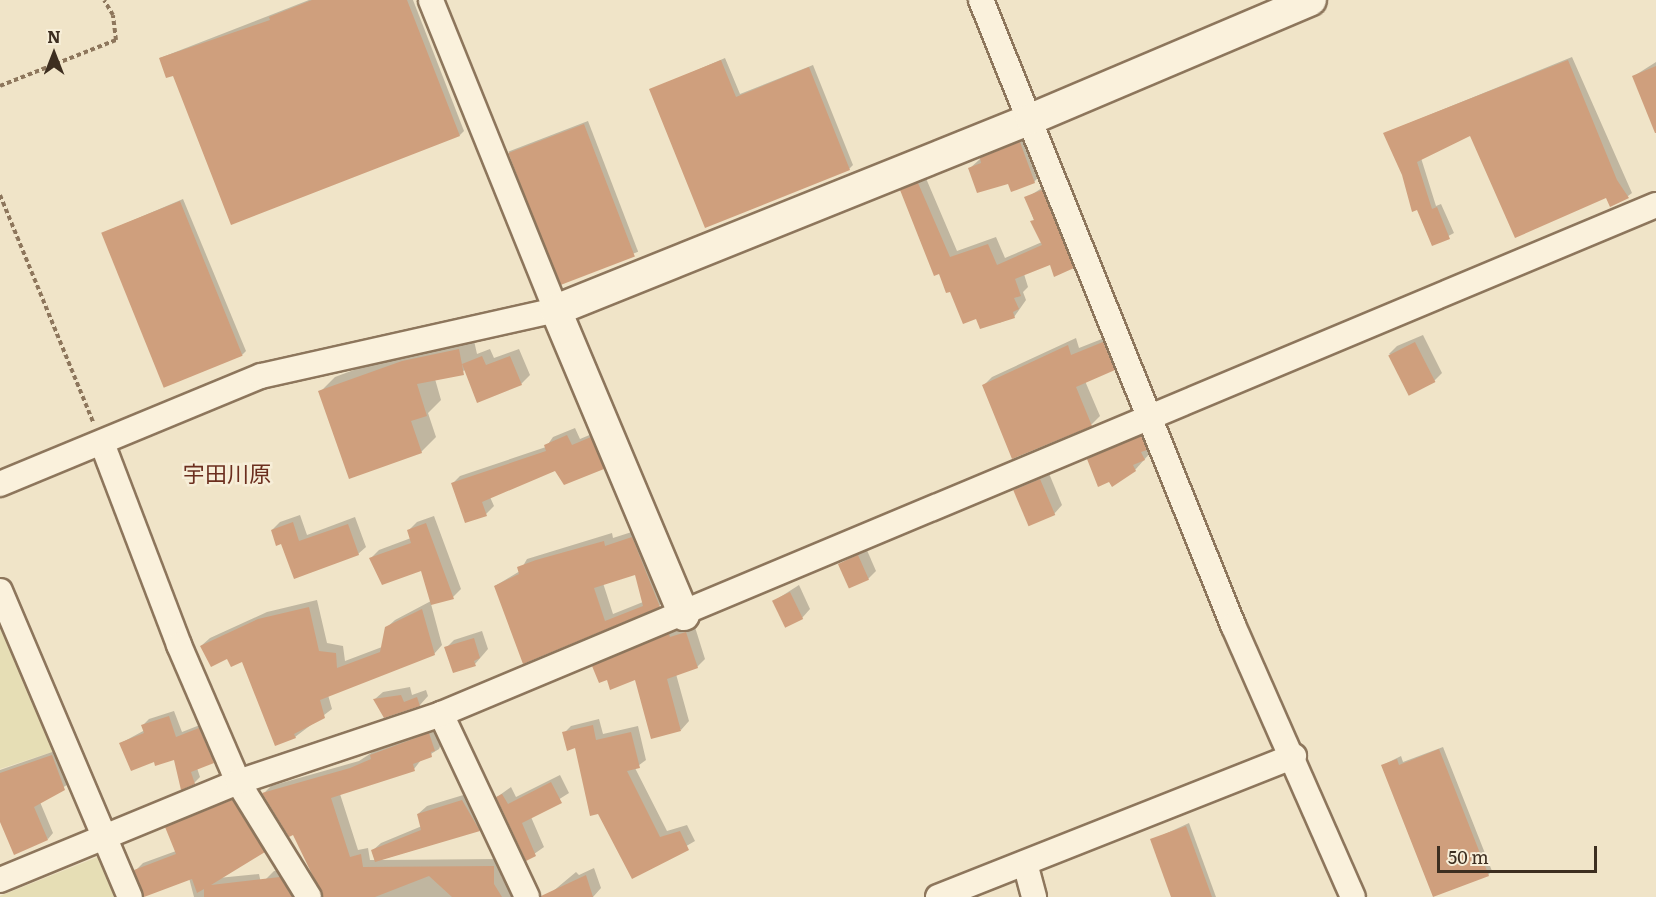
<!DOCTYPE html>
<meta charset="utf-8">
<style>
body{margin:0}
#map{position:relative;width:1656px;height:897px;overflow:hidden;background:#f0e4c8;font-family:Literata,"Noto Sans JP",serif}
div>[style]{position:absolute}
.farmland>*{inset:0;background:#e6deb5}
.shadow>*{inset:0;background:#0003;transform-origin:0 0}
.building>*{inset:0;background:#cf9f7d;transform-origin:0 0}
.path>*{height:4px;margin-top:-2px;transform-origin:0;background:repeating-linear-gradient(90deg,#8d765c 0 4.5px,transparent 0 7.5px)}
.roads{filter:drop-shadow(2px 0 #8d765c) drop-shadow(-2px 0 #8d765c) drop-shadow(0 2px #8d765c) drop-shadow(0 -2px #8d765c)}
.minor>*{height:24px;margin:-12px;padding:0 12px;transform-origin:12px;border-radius:12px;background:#faf1dc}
.tertiary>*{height:30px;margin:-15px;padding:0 15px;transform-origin:15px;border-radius:15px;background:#faf1dc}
span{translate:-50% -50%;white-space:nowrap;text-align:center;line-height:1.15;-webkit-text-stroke:5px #f7eed8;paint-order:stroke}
.quarter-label{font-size:22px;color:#6b2e1e}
.north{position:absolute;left:24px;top:24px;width:60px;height:60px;-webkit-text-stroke:4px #f7eed8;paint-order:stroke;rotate:0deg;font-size:16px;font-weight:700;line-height:24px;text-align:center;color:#3d2e20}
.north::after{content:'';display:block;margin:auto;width:21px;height:27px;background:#3d2e20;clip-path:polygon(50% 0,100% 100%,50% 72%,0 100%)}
.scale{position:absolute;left:1437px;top:846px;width:160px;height:27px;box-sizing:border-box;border:3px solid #3d2e20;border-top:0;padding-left:8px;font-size:18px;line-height:21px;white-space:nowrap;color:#3d2e20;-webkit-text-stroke:4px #f7eed8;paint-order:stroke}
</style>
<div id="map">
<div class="farmland">
<i style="clip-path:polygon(0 609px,58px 750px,0 769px)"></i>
<i style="clip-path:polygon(105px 854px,122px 897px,0 897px,0 896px)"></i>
</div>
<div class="shadow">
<i style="clip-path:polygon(309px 0,413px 0,464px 131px,460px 135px,174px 74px,160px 58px)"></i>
<i style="clip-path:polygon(1572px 57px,1632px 193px,1628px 196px,1606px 196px,1471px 134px,1421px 158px,1436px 206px,1441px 204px,1454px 233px,1433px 244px,1385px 133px)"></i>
<i style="clip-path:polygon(725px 58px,740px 94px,813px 65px,853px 165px,849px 169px,651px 90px)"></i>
<i style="clip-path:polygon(1656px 62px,1656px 123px,1634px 76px)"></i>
<i style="left:588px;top:121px;width:140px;height:85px;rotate:69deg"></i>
<i style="clip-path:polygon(1029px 135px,1042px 173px,1034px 182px,1009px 182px,969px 169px,990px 150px)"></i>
<i style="clip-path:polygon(925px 176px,957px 251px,996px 237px,1005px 258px,1042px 242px,1026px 198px,1050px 183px,1081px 259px,1073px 267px,1050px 263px,1024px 274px,1028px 287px,1023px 292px,1026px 300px,1014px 317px,999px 323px,977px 317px,951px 290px,902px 191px)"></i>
<i style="clip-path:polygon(183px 199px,246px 351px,242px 355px,103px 233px)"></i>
<i style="clip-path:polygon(1112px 335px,1122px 361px,1114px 369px,1085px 381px,1100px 416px,1092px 424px,1013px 457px,984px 385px,992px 377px,1076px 338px,1079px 348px)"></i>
<i style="clip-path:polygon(1423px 335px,1442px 373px,1434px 381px,1389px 354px,1397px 346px)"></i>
<i style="clip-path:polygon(473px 336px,477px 354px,490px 349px,494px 358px,519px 349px,530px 375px,521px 384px,466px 370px,435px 379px,441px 400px,428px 413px,436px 437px,421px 452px,320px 392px,335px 377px,418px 346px)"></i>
<i style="clip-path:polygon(575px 428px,580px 439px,599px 431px,611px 460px,603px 467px,555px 469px,490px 497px,494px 506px,486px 514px,453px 483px,460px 476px,546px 447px,553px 437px)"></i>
<i style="clip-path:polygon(1150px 429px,1152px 451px,1135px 470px,1089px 459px,1097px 451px)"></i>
<i style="clip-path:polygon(1048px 471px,1062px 505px,1054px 514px,1015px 490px,1023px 482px)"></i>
<i style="clip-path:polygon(300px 515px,307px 535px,355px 517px,366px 547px,358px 554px,282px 542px,272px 530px,280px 522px)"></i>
<i style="clip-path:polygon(434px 516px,461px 589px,453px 597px,431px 604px,442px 645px,434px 654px,328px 695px,332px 709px,295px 737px,242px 660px,201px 646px,210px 638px,267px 612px,317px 600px,327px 643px,343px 646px,345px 661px,382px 647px,386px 628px,395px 620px,431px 601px,422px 569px,371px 558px,379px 550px,411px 538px,409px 530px,417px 522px)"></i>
<i style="clip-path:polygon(evenodd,641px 529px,667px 597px,659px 606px,524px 662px,495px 586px,520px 571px,527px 559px,612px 533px,613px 538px,641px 529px,636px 573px,643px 602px,613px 614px,603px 583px,636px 573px)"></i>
<i style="clip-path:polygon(866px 548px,876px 571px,868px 579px,840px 564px)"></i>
<i style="clip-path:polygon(799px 585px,810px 609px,802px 618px,774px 601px)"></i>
<i style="clip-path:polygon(694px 624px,705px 659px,697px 667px,676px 674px,689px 721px,681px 730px,636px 678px,607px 678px,594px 666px,602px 658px,677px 627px,678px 630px)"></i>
<i style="clip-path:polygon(482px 631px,488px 649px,475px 664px,446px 648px,454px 640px)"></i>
<i style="clip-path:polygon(410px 687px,412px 695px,426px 690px,428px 696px,420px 705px,375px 699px,383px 692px)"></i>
<i style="clip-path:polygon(174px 711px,182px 732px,205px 723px,220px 756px,197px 768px,200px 777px,194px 783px,175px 758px,155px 760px,121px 743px,145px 730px,143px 725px,149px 719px)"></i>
<i style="clip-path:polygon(599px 719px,603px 734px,638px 726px,646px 760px,635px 768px,667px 831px,687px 825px,695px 841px,633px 877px,576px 747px,564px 733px,571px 726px)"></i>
<i style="clip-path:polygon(437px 727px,442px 742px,439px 749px,421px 760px,414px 769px,340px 794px,358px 850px,368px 848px,370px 860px,375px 860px,372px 851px,381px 843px,422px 826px,418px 814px,427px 806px,470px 793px,488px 822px,480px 830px,380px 860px,501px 859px,501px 876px,508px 888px,519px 892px,520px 897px,324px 897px,294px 833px,264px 793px,271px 786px,359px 761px,379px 748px)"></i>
<i style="clip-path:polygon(1443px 747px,1492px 871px,1488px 875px,1383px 765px,1401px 756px,1403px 762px)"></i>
<i style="clip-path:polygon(58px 750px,70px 783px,40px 802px,53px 833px,48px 839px,0 818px,0 770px)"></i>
<i style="clip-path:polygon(560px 775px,569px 793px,531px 817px,544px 847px,527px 859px,497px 797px,511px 787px,516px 797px)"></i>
<i style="clip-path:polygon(239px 794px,270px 844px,218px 878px,259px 874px,264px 897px,194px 897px,189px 878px,136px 870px,143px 863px,176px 851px,167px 828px,174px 821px)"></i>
<i style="clip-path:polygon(1189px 823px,1216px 897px,1173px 897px,1152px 840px)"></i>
<i style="clip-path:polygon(594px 868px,601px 888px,593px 897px,546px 897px,576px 872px,579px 875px)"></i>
<i style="clip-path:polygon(288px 869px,304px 897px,278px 897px,266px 879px,274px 871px)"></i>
</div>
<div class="building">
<i style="clip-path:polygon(312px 0,407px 0,460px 136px,231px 225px,173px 76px,166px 78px,159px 58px,270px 20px,269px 17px)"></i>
<i style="clip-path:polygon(721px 60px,736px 97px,809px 67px,850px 170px,705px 228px,649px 89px)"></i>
<i style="clip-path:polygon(1568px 60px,1617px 180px,1629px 198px,1610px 207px,1606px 198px,1515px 238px,1470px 136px,1417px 162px,1432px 209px,1437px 207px,1450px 239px,1432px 246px,1417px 210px,1412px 212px,1402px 175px,1383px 133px)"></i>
<i style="clip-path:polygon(1656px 66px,1656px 133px,1655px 133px,1632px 76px)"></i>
<i style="left:584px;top:124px;width:142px;height:81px;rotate:69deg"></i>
<i style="clip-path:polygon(1020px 142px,1035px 183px,1011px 192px,1008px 184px,977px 193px,968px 168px,981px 163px,980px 158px)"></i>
<i style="clip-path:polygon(918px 183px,950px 257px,988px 244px,997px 265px,1042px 245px,1030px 221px,1034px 220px,1024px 197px,1042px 190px,1074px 268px,1054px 277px,1050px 265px,1015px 279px,1021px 296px,1014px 298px,1019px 309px,1013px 312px,1015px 318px,980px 329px,976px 319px,963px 324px,950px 292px,946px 293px,939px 274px,934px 276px,900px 190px)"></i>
<i style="left:180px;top:201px;width:167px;height:85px;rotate:68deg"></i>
<i style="clip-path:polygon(1103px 342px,1115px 370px,1076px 387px,1092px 426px,1012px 459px,982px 385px,1068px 345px,1071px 355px)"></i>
<i style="left:1415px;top:342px;width:45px;height:30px;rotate:63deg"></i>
<i style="clip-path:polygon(459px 349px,464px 375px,417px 384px,427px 416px,411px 421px,422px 453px,349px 479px,318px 391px,402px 361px)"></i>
<i style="clip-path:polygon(482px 356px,486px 365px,510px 356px,522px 385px,477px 403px,462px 364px)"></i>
<i style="clip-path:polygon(567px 435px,572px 445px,591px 437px,604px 469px,564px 485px,555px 471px,482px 502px,487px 516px,465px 523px,451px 483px,546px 451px,544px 445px)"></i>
<i style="clip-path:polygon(1141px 436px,1147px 450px,1141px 452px,1145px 460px,1133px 465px,1136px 471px,1112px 487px,1109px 482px,1098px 487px,1087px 459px)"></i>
<i style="left:1040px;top:479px;width:39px;height:29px;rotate:67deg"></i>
<i style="clip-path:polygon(293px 522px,299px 541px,348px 524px,359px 555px,294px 579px,281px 544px,276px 546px,271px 530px)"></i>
<i style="clip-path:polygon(426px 523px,454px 599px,431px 605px,421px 571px,382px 585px,369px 558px,411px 543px,407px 530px)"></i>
<i style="clip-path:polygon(evenodd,632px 537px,660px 607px,523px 664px,494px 586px,519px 574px,517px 567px,536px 560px,604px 541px,605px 546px,632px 537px,635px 575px,643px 606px,605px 621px,594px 588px,635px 575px)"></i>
<i style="left:858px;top:555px;width:27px;height:22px;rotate:66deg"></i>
<i style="left:790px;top:592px;width:30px;height:20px;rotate:64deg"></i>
<i style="clip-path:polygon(309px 607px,319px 651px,336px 653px,337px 668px,380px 652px,385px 627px,422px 609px,435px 655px,320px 700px,325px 718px,294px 734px,296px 738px,275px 746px,242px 662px,231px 667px,227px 659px,211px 667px,200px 646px,258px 619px)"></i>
<i style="clip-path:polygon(686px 632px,698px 668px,667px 679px,681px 731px,651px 739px,635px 680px,610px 690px,607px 680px,599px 683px,592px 666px,669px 634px,670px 637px)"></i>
<i style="clip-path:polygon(474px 638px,480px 658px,474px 661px,476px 666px,453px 673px,444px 647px)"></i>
<i style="clip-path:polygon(401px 695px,404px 702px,417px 697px,420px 706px,384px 718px,373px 699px)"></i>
<i style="clip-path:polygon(169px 716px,176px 737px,199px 728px,214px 763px,191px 772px,195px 784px,181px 790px,174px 760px,155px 766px,154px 762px,131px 771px,119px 743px,144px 733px,141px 725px)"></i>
<i style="clip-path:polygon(593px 725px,596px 740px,631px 732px,640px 768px,627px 771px,660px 837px,680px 831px,689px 850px,632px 879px,598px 814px,590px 816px,575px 748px,567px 751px,562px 732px)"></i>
<i style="clip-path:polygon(429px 733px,435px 751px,431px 752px,432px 757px,413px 764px,415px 771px,331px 798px,350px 857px,361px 854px,363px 867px,494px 866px,494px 884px,502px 897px,452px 897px,429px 876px,375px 897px,323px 897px,293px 835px,289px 837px,262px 793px,350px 768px,371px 759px,370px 755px)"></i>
<i style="clip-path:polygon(1439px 749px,1489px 876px,1433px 897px,1381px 765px,1397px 759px,1399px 765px)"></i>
<i style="clip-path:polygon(52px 755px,65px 790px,34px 807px,48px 840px,14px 855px,0 822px,0 773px)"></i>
<i style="clip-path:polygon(551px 782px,562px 803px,522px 823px,536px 856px,526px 861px,496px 797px,502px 794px,508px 804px)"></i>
<i style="clip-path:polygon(232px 800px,265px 852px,211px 885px,280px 877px,292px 897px,204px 897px,204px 889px,197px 893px,192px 879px,144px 897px,134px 870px,176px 854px,165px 827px)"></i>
<i style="clip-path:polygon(462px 800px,480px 831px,375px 862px,371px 850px,421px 830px,417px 814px)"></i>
<i style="clip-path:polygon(1186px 826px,1212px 897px,1171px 897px,1150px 839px)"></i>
<i style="clip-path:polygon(586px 875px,593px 897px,541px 897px,541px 896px)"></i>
</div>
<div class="path">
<i style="left:0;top:86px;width:125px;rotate:-21.6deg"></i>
<i style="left:116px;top:40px;width:25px;rotate:-97deg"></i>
<i style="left:113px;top:15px;width:17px;rotate:-121deg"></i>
<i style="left:0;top:195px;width:245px;rotate:67.7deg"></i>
</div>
<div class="roads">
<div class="minor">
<i style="left:981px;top:0;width:674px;rotate:68.04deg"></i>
<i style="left:1233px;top:625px;width:297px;rotate:66.2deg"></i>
<i style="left:102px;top:443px;width:216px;rotate:69.1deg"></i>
<i style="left:179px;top:645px;width:149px;rotate:66.7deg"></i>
<i style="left:238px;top:782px;width:135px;rotate:58.3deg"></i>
<i style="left:0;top:484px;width:282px;rotate:-22.5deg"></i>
<i style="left:261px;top:376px;width:302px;rotate:-12.6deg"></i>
<i style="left:556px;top:310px;width:334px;rotate:-112deg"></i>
<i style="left:0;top:591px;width:332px;rotate:67deg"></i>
<i style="left:441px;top:714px;width:202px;rotate:64.8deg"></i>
<i style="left:1025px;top:863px;width:35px;rotate:75deg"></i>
<i style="left:0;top:880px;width:257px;rotate:-22.4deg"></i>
<i style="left:238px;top:782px;width:214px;rotate:-18.5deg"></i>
<i style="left:441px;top:714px;width:1317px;rotate:-22.73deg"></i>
<i style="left:938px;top:897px;width:383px;rotate:-21.6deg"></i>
</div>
<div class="tertiary">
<i style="left:684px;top:615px;width:331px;rotate:-112.8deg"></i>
<i style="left:556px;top:310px;width:512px;rotate:-21.91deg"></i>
<i style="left:1031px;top:119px;width:304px;rotate:-23deg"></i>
</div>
</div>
<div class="quarter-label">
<span style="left:227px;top:473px">宇田川原</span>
</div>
<div class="north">N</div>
<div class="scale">50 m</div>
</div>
